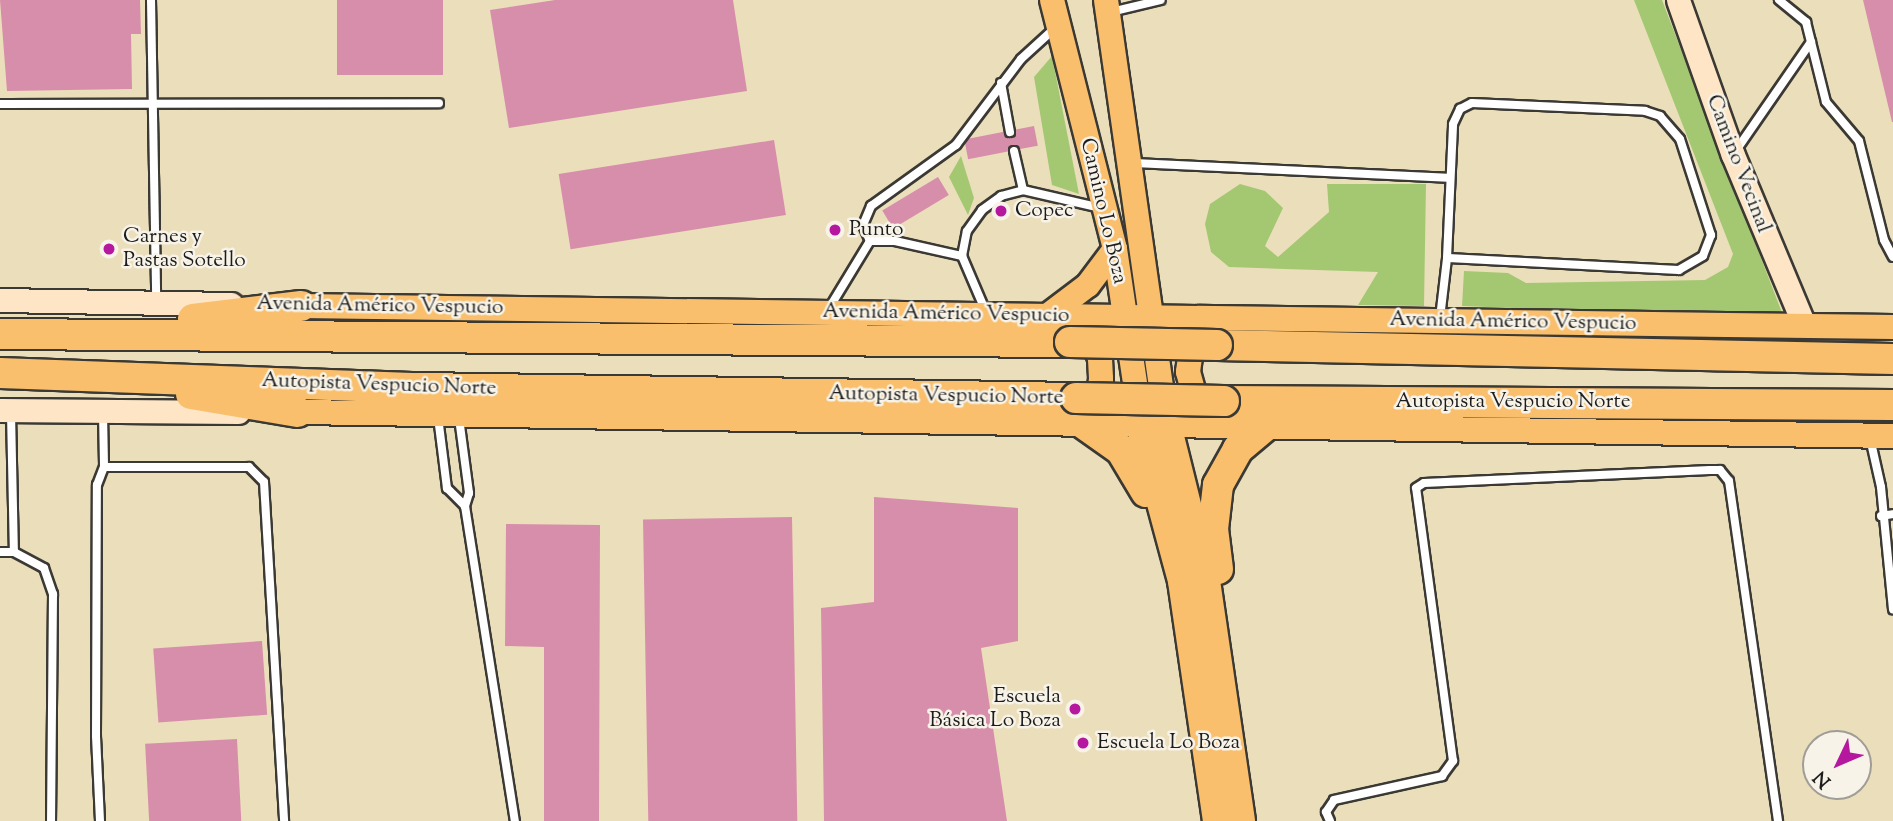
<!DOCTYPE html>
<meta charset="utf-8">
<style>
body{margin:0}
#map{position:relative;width:1893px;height:821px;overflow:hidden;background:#ebdebb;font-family:"Sorts Mill Goudy",serif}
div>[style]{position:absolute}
.green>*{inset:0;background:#a4c872}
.building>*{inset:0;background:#d78eaa;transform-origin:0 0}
.roads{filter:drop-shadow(2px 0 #3b3934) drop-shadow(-2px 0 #3b3934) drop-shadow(0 2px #3b3934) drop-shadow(0 -2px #3b3934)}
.lane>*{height:8px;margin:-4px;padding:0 4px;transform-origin:4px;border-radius:4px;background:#fff}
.secondary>*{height:23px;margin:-11.5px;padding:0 11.5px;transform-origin:11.5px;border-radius:11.5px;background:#fde5c5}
.primary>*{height:24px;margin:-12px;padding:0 12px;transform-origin:12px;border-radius:12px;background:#f9bf6d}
.highway>*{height:30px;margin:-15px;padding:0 15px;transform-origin:15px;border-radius:15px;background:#f9bf6d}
.bridges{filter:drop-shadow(2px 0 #3b3934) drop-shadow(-2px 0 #3b3934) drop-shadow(0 2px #3b3934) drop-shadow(0 -2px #3b3934)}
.highway-bridge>*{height:30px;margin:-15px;padding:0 15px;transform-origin:15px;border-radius:15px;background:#f9bf6d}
.dots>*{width:19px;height:19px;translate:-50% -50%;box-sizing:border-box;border:4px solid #f7f3e8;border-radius:50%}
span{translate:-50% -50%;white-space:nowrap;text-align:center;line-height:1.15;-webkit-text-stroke:5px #f7f3e8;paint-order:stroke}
.street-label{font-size:21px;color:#1c1c1c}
.poi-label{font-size:21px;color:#1c1c1c}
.left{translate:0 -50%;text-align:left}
.right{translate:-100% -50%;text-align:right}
.north{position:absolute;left:1802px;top:730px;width:70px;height:70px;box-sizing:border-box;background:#f7f3e8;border:2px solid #9f9d96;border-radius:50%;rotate:226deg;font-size:19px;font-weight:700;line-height:28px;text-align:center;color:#1c1c1c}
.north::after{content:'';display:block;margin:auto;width:24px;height:32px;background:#b5179e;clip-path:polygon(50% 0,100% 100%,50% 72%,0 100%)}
</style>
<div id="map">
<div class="green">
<i style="clip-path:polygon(1634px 0,1662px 0,1784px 318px,1462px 306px,1464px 271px,1508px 273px,1526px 283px,1705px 280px,1728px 267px,1733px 254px)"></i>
<i style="clip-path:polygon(1052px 56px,1079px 194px,1052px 185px,1034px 77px)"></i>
<i style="clip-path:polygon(961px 156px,974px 198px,968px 215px,949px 177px)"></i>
<i style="clip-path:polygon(1240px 184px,1265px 191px,1283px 208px,1265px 246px,1278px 257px,1329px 212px,1327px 184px,1426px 184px,1424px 306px,1358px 305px,1378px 272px,1229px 267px,1211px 252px,1205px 224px,1210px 204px)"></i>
</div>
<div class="building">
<i style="clip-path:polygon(0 0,140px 0,141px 34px,131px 34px,132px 89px,7px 91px)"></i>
<i style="left:337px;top:0;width:106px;height:75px"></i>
<i style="clip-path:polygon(555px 0,733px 0,747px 91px,509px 128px,490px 10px)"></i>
<i style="clip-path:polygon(1863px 0,1893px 0,1893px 122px,1892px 122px)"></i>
<i style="left:1034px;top:126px;width:20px;height:71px;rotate:79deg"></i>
<i style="left:774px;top:140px;width:76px;height:218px;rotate:81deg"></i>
<i style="left:938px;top:177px;width:21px;height:65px;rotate:59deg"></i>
<i style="clip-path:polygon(874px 497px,1018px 508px,1018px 641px,981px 648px,1007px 821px,824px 821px,821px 608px,874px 602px)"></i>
<i style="left:792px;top:517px;width:304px;height:149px;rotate:89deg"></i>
<i style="clip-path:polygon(506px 524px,600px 525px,599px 821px,544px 821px,544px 647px,505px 646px)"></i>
<i style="left:262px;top:641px;width:74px;height:109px;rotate:86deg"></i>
<i style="left:237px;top:739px;width:82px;height:92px;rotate:87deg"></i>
</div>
<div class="roads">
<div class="lane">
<i style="left:151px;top:0;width:301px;rotate:89deg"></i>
<i style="left:1779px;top:0;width:35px;rotate:39deg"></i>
<i style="left:1806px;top:22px;width:82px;rotate:76deg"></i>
<i style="left:1826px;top:102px;width:51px;rotate:49.8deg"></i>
<i style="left:1859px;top:141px;width:102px;rotate:75.8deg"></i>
<i style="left:1884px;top:240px;width:19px;rotate:62deg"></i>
<i style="left:1111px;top:12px;width:51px;rotate:-13.5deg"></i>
<i style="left:1001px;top:83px;width:50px;rotate:79.6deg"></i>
<i style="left:1472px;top:103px;width:173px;rotate:2.6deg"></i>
<i style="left:1645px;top:111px;width:16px;rotate:18deg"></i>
<i style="left:1660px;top:116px;width:30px;rotate:49deg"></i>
<i style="left:1680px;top:139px;width:101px;rotate:72.1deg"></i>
<i style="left:1711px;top:235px;width:22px;rotate:111deg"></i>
<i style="left:1703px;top:256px;width:28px;rotate:150deg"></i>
<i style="left:1679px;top:270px;width:232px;rotate:-177deg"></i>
<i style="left:1447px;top:258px;width:134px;rotate:-87.4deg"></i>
<i style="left:1453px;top:124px;width:17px;rotate:-65deg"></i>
<i style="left:1460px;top:109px;width:13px;rotate:-27deg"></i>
<i style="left:0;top:104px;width:439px;rotate:-0.1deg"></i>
<i style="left:1014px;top:151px;width:40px;rotate:77deg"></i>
<i style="left:1735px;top:152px;width:134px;rotate:-55.4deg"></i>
<i style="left:1133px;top:163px;width:316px;rotate:2.7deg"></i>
<i style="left:870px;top:241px;width:17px;rotate:-114deg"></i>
<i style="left:863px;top:225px;width:21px;rotate:-67deg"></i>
<i style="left:871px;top:206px;width:105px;rotate:-35.7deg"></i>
<i style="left:956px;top:145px;width:108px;rotate:-52.9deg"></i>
<i style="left:1021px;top:59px;width:46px;rotate:-42.4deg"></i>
<i style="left:870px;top:241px;width:25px"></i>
<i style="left:895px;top:241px;width:69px;rotate:12.6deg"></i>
<i style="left:828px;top:310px;width:81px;rotate:-58.7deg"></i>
<i style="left:986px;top:312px;width:61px;rotate:-113.2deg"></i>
<i style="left:962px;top:256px;width:25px;rotate:-79deg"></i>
<i style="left:967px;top:231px;width:26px;rotate:-54deg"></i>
<i style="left:982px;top:210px;width:24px;rotate:-36deg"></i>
<i style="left:1001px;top:196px;width:23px;rotate:-15deg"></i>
<i style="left:1023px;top:190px;width:80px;rotate:13deg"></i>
<i style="left:1440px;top:318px;width:60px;rotate:-83.3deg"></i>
<i style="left:11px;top:413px;width:139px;rotate:88.8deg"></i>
<i style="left:103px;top:413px;width:54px;rotate:88.9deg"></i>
<i style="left:104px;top:467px;width:145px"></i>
<i style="left:249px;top:467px;width:21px;rotate:45deg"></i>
<i style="left:264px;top:482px;width:340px;rotate:86.6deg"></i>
<i style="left:438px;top:417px;width:72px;rotate:82.8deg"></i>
<i style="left:447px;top:488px;width:25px;rotate:45deg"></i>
<i style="left:459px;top:418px;width:76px;rotate:82.4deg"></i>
<i style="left:469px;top:493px;width:14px;rotate:107deg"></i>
<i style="left:465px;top:506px;width:319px;rotate:81deg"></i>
<i style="left:1870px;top:438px;width:50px;rotate:77.3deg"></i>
<i style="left:1881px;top:487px;width:123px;rotate:84.4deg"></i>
<i style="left:1881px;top:516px;width:12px;rotate:-9deg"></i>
<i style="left:0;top:552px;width:14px"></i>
<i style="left:14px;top:552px;width:34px;rotate:28deg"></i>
<i style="left:44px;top:568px;width:28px;rotate:71deg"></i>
<i style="left:53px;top:594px;width:227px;rotate:90.5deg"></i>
<i style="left:100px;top:821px;width:85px;rotate:-92.7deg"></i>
<i style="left:96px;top:736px;width:251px;rotate:-89.8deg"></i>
<i style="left:97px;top:485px;width:19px;rotate:-69deg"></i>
<i style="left:1330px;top:821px;width:10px;rotate:-114deg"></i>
<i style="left:1326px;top:812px;width:14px;rotate:-56deg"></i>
<i style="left:1334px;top:800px;width:111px;rotate:-12.5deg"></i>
<i style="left:1442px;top:776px;width:19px;rotate:-54deg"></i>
<i style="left:1453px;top:761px;width:275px;rotate:-97.7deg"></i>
<i style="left:1416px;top:488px;width:9px;rotate:-32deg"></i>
<i style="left:1424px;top:483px;width:286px;rotate:-2.6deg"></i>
<i style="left:1710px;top:470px;width:10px"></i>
<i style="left:1720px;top:470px;width:14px;rotate:51deg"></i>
<i style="left:1729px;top:481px;width:344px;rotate:81.8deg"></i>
</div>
<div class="secondary">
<i style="left:1678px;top:0;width:164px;rotate:70.5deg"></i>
<i style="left:1733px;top:155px;width:184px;rotate:67.3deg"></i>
<i style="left:0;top:300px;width:231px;rotate:1deg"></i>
<i style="left:0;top:410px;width:238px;rotate:0.5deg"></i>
</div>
<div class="primary">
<i style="left:1052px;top:0;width:257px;rotate:75.8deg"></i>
<i style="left:1115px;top:249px;width:169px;rotate:81.5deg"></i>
<i style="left:1106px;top:0;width:421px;rotate:81.9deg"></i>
<i style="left:301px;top:306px;width:1592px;rotate:0.76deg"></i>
<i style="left:1047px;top:316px;width:51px;rotate:-37.1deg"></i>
<i style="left:1088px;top:285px;width:45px;rotate:-53.1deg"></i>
<i style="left:1087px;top:326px;width:35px;rotate:68deg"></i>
<i style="left:1100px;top:359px;width:20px;rotate:87deg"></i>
<i style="left:1101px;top:379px;width:17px;rotate:97deg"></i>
<i style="left:1099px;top:396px;width:20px;rotate:117deg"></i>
<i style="left:1194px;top:328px;width:44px;rotate:97.8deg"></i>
<i style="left:1188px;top:372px;width:45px;rotate:74.4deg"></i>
<i style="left:297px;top:412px;width:1596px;rotate:0.86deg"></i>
</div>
<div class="highway">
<i style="left:193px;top:319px;width:109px;rotate:-6.9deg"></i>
<i style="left:0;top:334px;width:1070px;rotate:0.43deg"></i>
<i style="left:1217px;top:345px;width:676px;rotate:1.19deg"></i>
<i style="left:0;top:373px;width:419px;rotate:2.1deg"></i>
<i style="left:419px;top:388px;width:657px;rotate:0.87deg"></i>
<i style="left:191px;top:394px;width:108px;rotate:9.6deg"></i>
<i style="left:1224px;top:401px;width:669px;rotate:0.34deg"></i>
<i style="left:1084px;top:424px;width:45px;rotate:35.1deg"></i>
<i style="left:1121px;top:450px;width:49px;rotate:59.2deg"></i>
<i style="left:1141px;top:425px;width:162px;rotate:74.9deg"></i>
<i style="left:1183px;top:581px;width:243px;rotate:81.7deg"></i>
<i style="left:1166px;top:425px;width:161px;rotate:76deg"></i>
<i style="left:1205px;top:581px;width:243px;rotate:81.7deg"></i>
<i style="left:1218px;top:569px;width:40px;rotate:-97.1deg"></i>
<i style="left:1213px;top:529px;width:44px;rotate:-83.5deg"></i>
<i style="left:1218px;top:485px;width:41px;rotate:-60.9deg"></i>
<i style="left:1238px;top:449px;width:35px;rotate:-40deg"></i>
</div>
</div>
<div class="bridges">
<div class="highway-bridge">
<i style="left:1070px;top:342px;width:147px;rotate:1.2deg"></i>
<i style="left:1076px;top:398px;width:148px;rotate:1.2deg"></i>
</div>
</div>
<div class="dots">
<i style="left:1001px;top:211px;background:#b5179e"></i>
<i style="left:835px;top:230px;background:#b5179e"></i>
<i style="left:109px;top:249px;background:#b5179e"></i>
<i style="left:1075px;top:709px;background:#b5179e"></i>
<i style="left:1083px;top:743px;background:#b5179e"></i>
</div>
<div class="street-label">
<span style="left:1738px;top:164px;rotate:69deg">Camino Vecinal</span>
<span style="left:1103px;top:211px;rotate:77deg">Camino Lo Boza</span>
<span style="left:380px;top:306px;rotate:1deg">Avenida Américo Vespucio</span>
<span style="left:946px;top:314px;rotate:1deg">Avenida Américo Vespucio</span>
<span style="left:1513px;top:322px;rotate:1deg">Avenida Américo Vespucio</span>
<span style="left:379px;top:385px;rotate:2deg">Autopista Vespucio Norte</span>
<span style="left:946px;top:396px;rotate:1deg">Autopista Vespucio Norte</span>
<span style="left:1513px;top:402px">Autopista Vespucio Norte</span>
</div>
<div class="poi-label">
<span class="left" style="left:1015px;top:211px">Copec</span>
<span class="left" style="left:849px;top:230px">Punto</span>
<span class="left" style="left:123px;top:249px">Carnes y<br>Pastas Sotello</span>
<span class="right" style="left:1061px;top:709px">Escuela<br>Básica Lo Boza</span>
<span class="left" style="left:1097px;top:743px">Escuela Lo Boza</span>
</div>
<div class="north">N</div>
</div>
